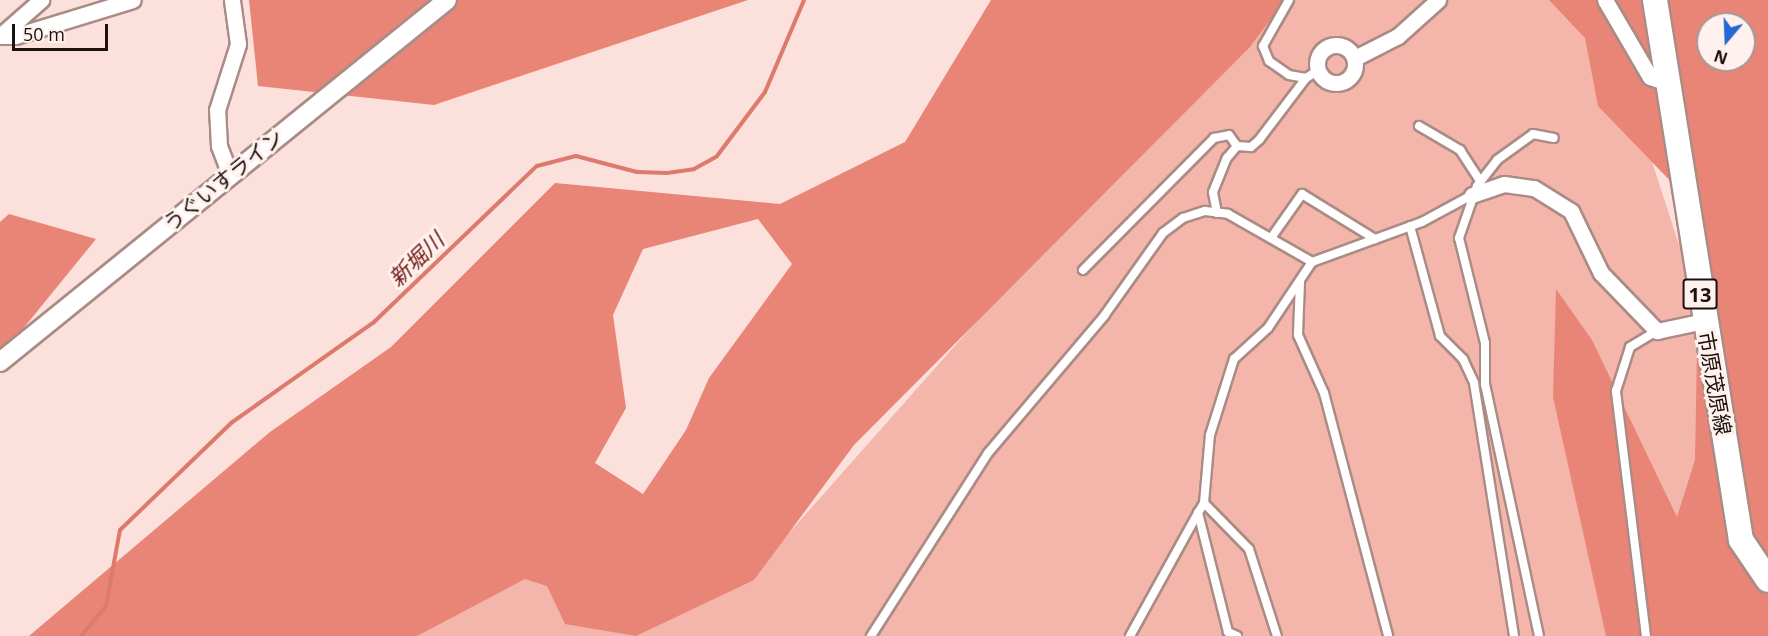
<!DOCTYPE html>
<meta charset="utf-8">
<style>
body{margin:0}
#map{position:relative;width:1768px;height:636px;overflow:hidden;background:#fce0db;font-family:"Open Sans","Noto Sans JP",sans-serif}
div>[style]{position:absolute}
.green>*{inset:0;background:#f4b5aa}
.forest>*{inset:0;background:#e88576}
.stream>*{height:4px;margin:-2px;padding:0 2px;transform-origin:2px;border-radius:2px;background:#dc7a6b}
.roads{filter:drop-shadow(2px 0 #aa8b86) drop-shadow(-2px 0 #aa8b86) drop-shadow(0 2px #aa8b86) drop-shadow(0 -2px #aa8b86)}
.service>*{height:8px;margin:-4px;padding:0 4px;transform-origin:4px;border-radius:4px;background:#fff}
.minor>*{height:15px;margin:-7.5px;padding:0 7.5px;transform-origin:7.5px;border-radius:7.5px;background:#fff}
.minor>.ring{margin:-7.5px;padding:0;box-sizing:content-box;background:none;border:15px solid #fff;border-radius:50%}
.tertiary>*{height:18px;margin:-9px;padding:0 9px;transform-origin:9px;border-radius:9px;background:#fff}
.primary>*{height:24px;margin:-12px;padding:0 12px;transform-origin:12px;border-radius:12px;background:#fff}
span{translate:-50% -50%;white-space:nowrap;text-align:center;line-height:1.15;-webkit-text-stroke:6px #fff1ee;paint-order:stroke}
.shield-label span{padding:2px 4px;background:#fff1ee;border:2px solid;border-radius:4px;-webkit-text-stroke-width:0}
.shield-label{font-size:20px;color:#1c110f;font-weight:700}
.street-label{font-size:21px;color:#1c110f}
.water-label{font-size:22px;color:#721a12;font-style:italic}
.north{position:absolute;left:1696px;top:12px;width:60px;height:60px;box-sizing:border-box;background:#fff1ee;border:2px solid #a49795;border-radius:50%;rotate:199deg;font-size:16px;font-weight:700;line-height:24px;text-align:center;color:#1c110f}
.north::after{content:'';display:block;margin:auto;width:21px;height:27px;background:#2568d4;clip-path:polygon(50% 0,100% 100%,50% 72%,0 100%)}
.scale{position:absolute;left:12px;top:24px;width:96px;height:27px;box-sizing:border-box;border:3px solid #1c110f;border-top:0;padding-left:8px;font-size:18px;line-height:21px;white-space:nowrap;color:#1c110f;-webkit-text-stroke:4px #fff1ee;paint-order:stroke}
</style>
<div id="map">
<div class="green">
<i style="clip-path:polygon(1250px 0,1561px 0,1635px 110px,1704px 321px,1695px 636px,336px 636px,509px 554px,789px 533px,983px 314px,1111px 186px)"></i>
</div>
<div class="forest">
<i style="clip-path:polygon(249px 0,748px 0,434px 105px,258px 86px)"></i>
<i style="clip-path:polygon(evenodd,991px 0,1285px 0,1250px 47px,854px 445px,754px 580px,636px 636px,565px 624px,547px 586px,525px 579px,417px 636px,29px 636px,270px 432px,391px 347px,555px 183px,780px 204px,905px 142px,991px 0,758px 219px,792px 264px,709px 378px,686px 430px,643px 494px,595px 463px,626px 408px,613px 315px,643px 249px,758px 219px)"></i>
<i style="clip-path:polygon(evenodd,1549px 0,1768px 0,1768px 636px,1606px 636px,1553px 397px,1556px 289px,1592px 340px,1677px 517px,1695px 460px,1699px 245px,1679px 190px,1598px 106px,1585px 38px,1549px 0,1708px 24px,1744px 24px,1744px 60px,1708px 60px,1708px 24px)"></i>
<i style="clip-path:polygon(9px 214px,96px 239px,0 357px,0 222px)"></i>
</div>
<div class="stream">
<i style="left:81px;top:636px;width:39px;rotate:-50deg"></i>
<i style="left:106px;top:606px;width:77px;rotate:-79.6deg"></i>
<i style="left:120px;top:530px;width:154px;rotate:-43.9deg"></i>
<i style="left:231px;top:423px;width:174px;rotate:-35.2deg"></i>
<i style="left:373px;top:323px;width:227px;rotate:-43.8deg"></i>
<i style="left:537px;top:166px;width:40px;rotate:-14.4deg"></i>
<i style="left:576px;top:156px;width:63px;rotate:14.7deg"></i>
<i style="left:637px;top:172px;width:30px;rotate:2deg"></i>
<i style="left:667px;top:173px;width:27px;rotate:-8deg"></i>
<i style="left:694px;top:169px;width:26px;rotate:-29deg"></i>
<i style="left:717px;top:156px;width:80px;rotate:-53.1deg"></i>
<i style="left:765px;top:92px;width:100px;rotate:-67deg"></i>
</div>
<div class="roads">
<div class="service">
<i style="left:1289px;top:0;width:53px;rotate:119.5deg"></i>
<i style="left:1263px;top:46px;width:16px;rotate:68deg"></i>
<i style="left:1269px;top:61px;width:24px;rotate:35deg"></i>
<i style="left:1289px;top:75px;width:17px;rotate:10deg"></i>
<i style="left:1306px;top:78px;width:13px;rotate:-32deg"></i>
<i style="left:1419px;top:126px;width:48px;rotate:30.3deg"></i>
<i style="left:1460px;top:150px;width:37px;rotate:57deg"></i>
<i style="left:1217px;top:213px;width:21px;rotate:-101deg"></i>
<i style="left:1213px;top:192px;width:37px;rotate:-68deg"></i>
<i style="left:1227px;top:158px;width:16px;rotate:-50deg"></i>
<i style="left:1237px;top:146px;width:14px;rotate:4deg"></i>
<i style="left:1251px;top:147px;width:11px;rotate:-41deg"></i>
<i style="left:1259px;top:140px;width:78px;rotate:-52.8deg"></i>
<i style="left:1410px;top:226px;width:114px;rotate:74.7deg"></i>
<i style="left:1440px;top:336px;width:33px;rotate:45deg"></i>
<i style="left:1463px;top:359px;width:26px;rotate:65deg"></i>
<i style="left:1474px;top:383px;width:256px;rotate:81deg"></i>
<i style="left:1271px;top:238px;width:54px;rotate:-54.8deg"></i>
<i style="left:1302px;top:194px;width:86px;rotate:31.7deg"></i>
<i style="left:1083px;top:270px;width:186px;rotate:-45.2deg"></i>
<i style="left:1214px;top:138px;width:15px;rotate:-11deg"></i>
<i style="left:1229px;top:135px;width:14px;rotate:54deg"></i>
<i style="left:1300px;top:282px;width:53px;rotate:92.2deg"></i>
<i style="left:1298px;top:335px;width:64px;rotate:65.9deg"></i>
<i style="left:1324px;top:393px;width:251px;rotate:75.2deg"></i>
<i style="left:1204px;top:503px;width:64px;rotate:45.6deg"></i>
<i style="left:1249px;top:549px;width:91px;rotate:72.2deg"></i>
<i style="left:871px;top:636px;width:217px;rotate:-57.4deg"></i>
<i style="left:988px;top:453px;width:180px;rotate:-49.7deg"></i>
<i style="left:1104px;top:316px;width:102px;rotate:-54.6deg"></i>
<i style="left:1163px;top:233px;width:25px;rotate:-37deg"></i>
<i style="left:1183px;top:218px;width:23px;rotate:-18deg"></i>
<i style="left:1205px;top:211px;width:23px;rotate:7deg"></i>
<i style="left:1228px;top:214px;width:97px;rotate:29.7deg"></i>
<i style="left:1130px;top:636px;width:141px;rotate:-61.1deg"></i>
<i style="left:1237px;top:636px;width:10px;rotate:-156deg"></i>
<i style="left:1228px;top:632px;width:123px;rotate:-104.1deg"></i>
<i style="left:1198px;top:513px;width:12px;rotate:-59deg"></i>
<i style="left:1204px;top:503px;width:68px;rotate:-85deg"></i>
<i style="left:1210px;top:435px;width:80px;rotate:-72.5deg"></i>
<i style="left:1234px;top:359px;width:46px;rotate:-42.4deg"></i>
<i style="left:1268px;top:328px;width:79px;rotate:-56.3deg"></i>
<i style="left:1312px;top:262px;width:117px;rotate:-20deg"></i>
<i style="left:1422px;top:222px;width:57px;rotate:-28.4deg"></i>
<i style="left:1539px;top:636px;width:257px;rotate:-102.1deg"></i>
<i style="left:1485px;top:385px;width:42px;rotate:-90deg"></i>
<i style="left:1485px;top:343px;width:108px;rotate:-103.9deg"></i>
<i style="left:1459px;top:238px;width:55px;rotate:-70.9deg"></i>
<i style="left:1477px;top:186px;width:33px;rotate:-52deg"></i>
<i style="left:1497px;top:160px;width:44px;rotate:-35.8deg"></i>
<i style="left:1533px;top:134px;width:21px;rotate:11deg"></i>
<i style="left:1646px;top:636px;width:247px;rotate:-97deg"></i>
<i style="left:1616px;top:391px;width:46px;rotate:-72.3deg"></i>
<i style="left:1630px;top:347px;width:31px;rotate:-31deg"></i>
</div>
<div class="minor">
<i style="left:1605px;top:0;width:89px;rotate:59.7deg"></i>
<i style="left:1650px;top:77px;width:23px;rotate:18deg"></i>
<i style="left:0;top:36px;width:55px;rotate:-41.3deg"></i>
<i style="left:1px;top:36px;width:14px"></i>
<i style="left:15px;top:36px;width:123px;rotate:-17deg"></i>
<i class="ring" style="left:1317px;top:45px;width:23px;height:23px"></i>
<i style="left:1355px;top:58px;width:48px;rotate:-27.1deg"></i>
<i style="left:1398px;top:36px;width:54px;rotate:-42deg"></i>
<i style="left:229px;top:172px;width:28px;rotate:-111deg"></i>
<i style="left:219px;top:146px;width:36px;rotate:-93deg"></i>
<i style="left:217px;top:110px;width:69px;rotate:-72.3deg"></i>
<i style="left:238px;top:44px;width:44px;rotate:-97.8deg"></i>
<i style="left:1472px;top:195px;width:34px;rotate:-19deg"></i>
<i style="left:1504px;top:184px;width:30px;rotate:8deg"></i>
<i style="left:1534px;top:188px;width:44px;rotate:31.9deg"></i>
<i style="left:1571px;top:211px;width:69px;rotate:64.2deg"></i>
<i style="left:1601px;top:273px;width:81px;rotate:46deg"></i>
<i style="left:1657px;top:331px;width:48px;rotate:-12deg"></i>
</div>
<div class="tertiary">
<i style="left:0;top:362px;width:575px;rotate:-39deg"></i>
</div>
<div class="primary">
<i style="left:1655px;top:0;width:547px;rotate:80.95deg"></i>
<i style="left:1741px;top:540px;width:48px;rotate:56deg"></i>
</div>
</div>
<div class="shield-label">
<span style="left:1700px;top:294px">13</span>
</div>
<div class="street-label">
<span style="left:223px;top:180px;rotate:-39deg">うぐいすライン</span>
<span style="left:1715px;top:383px;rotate:80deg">市原茂原線</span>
</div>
<div class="water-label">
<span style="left:416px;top:259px;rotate:-44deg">新堀川</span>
</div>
<div class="north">N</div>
<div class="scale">50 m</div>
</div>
